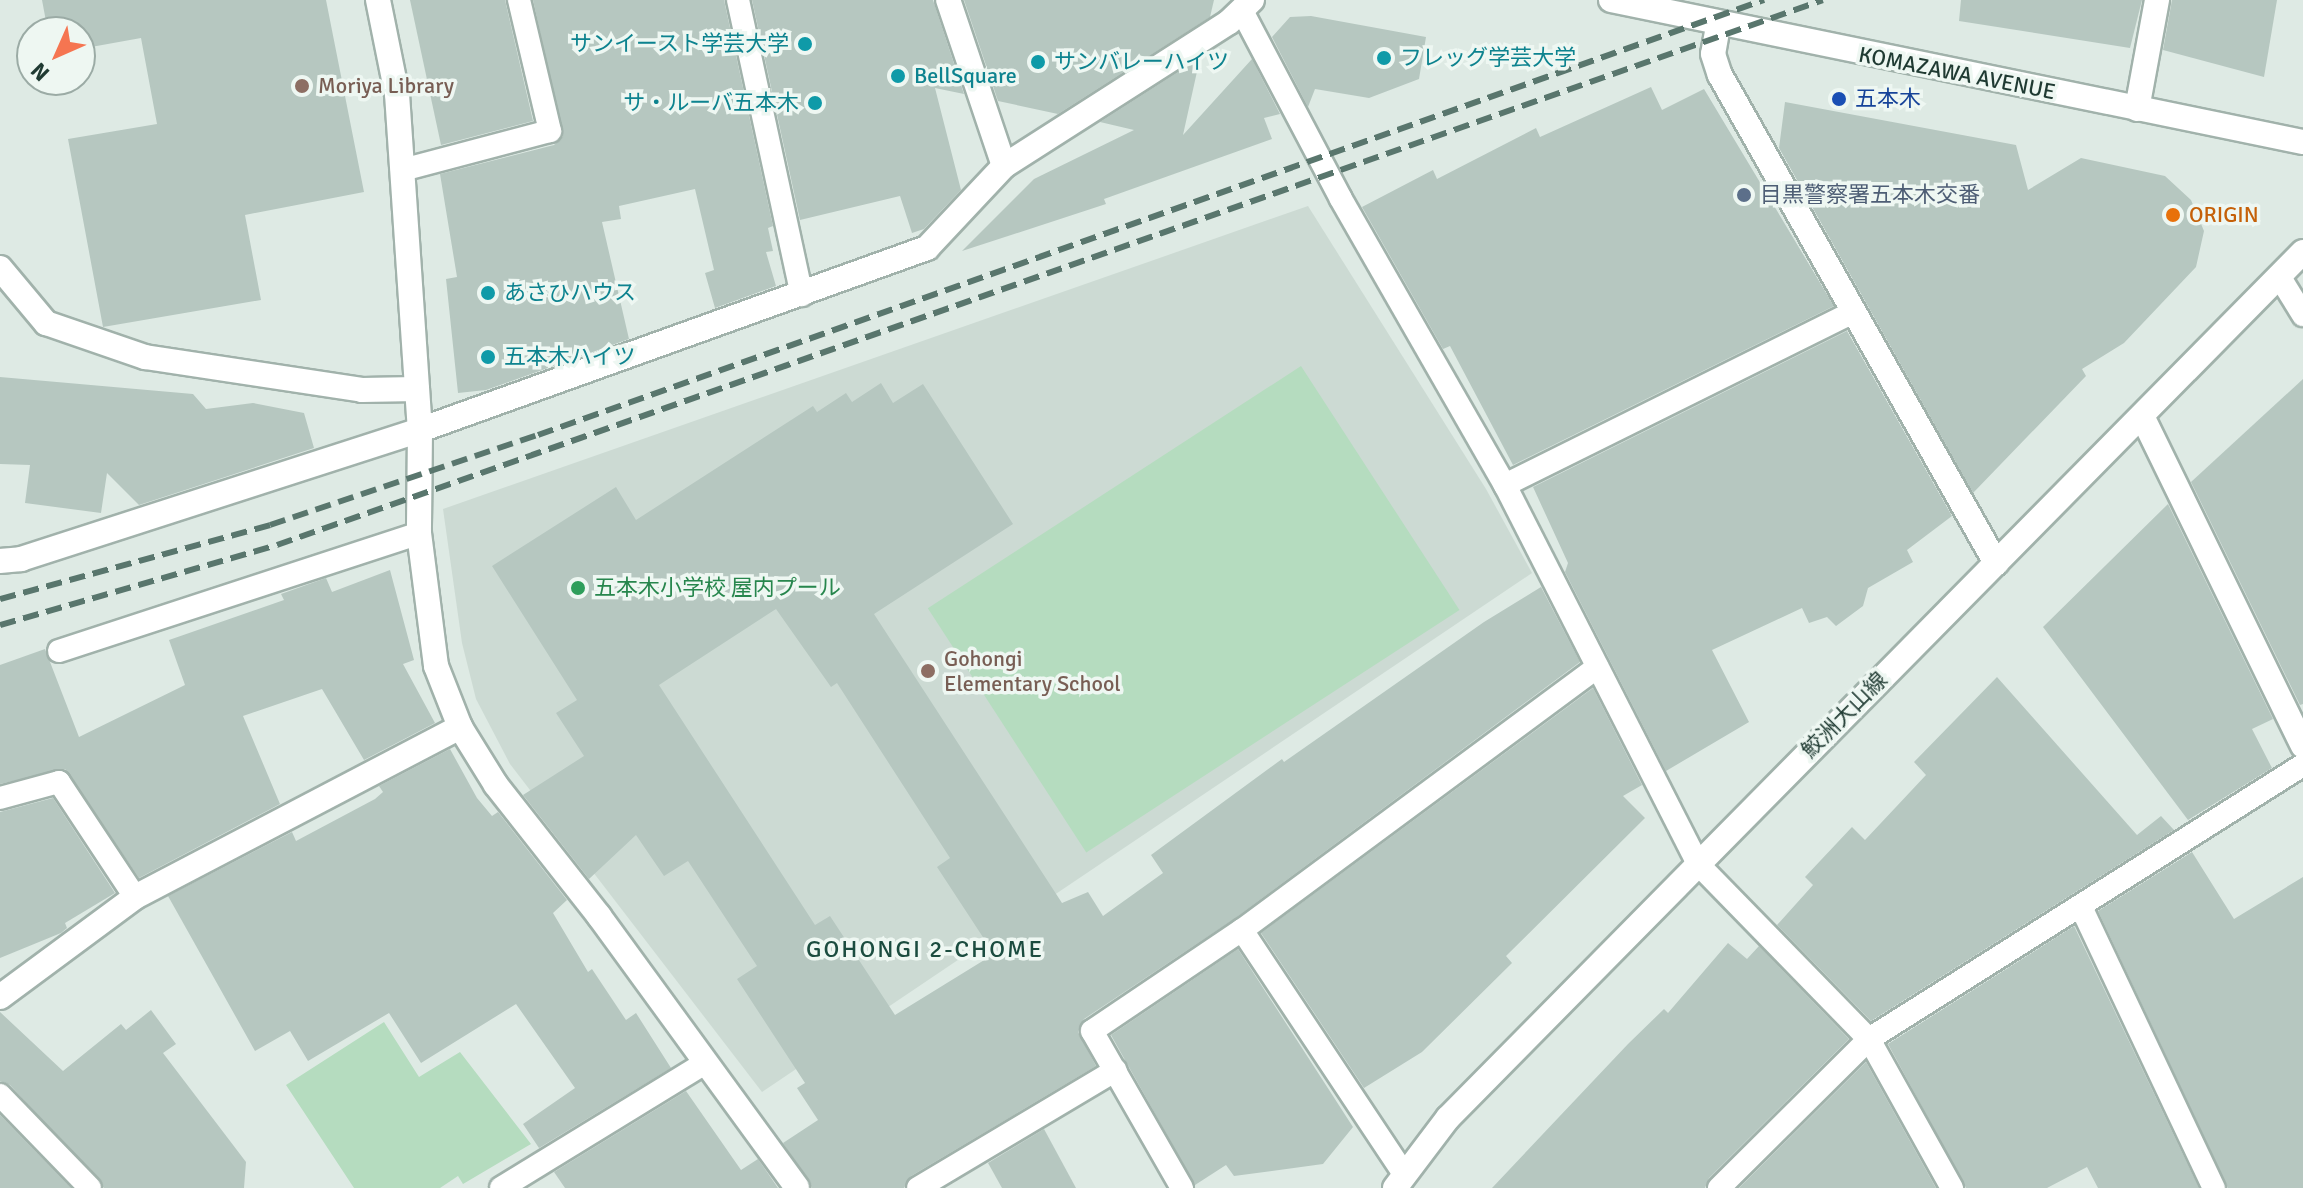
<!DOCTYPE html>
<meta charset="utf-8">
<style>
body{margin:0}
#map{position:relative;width:2303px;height:1188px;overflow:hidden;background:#deeae4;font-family:Signika,"Noto Sans JP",sans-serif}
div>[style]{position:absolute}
.built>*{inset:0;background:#ccdad3}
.green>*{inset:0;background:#b5dcbf;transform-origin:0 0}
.building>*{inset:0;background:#b6c7c0}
.roads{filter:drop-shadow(2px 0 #a1b2ab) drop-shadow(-2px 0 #a1b2ab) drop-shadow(0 2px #a1b2ab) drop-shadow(0 -2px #a1b2ab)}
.lane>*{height:22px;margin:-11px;padding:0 11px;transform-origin:11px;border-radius:11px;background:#fff}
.street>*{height:24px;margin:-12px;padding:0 12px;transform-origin:12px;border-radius:12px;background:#fff}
.secondary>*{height:24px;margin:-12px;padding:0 12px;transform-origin:12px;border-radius:12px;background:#fff}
.rail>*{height:6px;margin-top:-3px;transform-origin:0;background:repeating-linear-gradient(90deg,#59766d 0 16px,transparent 0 24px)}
.dots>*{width:22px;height:22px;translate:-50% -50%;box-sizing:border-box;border:4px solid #eef7f2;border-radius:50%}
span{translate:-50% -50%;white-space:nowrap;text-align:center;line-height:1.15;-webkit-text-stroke:7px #eef7f2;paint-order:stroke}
.culture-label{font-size:22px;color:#0d838f}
.right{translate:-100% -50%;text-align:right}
.left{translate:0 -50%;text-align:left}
.street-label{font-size:22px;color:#1f3a32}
.education-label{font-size:22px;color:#785e54}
.transit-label{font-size:22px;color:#164399}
.service-label{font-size:22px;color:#4e5e75}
.food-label{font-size:22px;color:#c56008}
.leisure-label{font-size:22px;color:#27864d}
.neighbourhood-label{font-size:24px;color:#1b4c3f;letter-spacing:2px}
.north{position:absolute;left:16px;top:16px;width:80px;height:80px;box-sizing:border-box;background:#eef7f2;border:2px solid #9baba5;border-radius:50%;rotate:225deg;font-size:22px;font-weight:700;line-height:32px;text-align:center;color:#1f3a32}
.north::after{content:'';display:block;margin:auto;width:28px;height:36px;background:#f57551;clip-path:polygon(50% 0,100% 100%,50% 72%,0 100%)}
</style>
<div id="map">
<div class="built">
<i style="clip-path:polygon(1308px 206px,1486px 489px,1532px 573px,762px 1092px,510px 764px,476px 699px,462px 643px,443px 509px)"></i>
</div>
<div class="green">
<i style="left:1301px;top:366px;width:291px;height:445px;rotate:57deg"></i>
<i style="clip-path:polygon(384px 1022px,419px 1077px,460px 1052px,531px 1144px,463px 1184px,458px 1176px,440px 1188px,354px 1188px,286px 1085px)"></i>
</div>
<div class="building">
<i style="clip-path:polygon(42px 0,326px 0,364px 192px,245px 215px,261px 300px,103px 327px,68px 139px,157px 124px,141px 38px,80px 49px,80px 32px,48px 32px)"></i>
<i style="clip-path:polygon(410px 0,505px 0,533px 121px,441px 145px)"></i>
<i style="clip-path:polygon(533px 0,724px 0,773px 226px,768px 228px,773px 251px,766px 252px,776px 286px,715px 308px,705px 273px,714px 270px,695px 189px,619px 206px,621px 219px,602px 222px,629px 339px,486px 390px,458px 393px,446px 279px,457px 277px,440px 174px,554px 145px,563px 136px)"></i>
<i style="clip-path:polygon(752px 0,933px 0,964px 94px,935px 88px,961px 190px,924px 229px,912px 233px,900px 196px,800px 220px)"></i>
<i style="clip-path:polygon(964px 0,1214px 0,1210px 17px,1058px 114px,998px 101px)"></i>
<i style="clip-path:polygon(1961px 0,2142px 0,2130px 48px,1959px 21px)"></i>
<i style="clip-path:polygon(2172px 0,2277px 0,2264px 77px,2163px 50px)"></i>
<i style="clip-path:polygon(1311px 16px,1426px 37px,1419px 79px,1369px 98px,1315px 89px,1308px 107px,1272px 37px,1290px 17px)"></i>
<i style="clip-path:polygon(1200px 58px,1183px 135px,1252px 59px,1280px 114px,1264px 118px,1272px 139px,1104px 199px,1106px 204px,962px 251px,1034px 179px,1134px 130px,1100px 122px)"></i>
<i style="clip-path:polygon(1651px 87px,1662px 110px,1704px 89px,1834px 306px,1513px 465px,1450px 346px,1443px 349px,1362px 207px,1433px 170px,1437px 179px,1536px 128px,1540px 137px)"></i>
<i style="clip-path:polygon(1785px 102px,2016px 145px,2028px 190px,2081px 158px,2165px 176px,2191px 200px,2204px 231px,2196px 267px,2124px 343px,2082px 369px,2086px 376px,1973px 493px,1779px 148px)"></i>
<i style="clip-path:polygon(1847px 331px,1952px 516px,1907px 550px,1913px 562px,1868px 588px,1863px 606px,1836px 626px,1827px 617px,1809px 623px,1802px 608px,1712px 650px,1749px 722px,1666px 771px,1565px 572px,1568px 563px,1533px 487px)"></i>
<i style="clip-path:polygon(0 377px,193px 394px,206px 409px,253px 403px,304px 413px,314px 448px,139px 505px,107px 473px,101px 513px,25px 503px,30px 465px,0 464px)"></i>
<i style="clip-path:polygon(2303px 379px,2303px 704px,2300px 705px,2191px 482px)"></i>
<i style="clip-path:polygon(evenodd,881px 383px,893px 403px,923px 384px,1013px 524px,874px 614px,1062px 903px,1088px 892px,1103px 916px,1163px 873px,1151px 855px,1282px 759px,1284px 762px,1484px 622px,1541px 587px,1580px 662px,1234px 919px,1084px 1019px,1078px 1032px,1096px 1066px,911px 1176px,904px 1188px,812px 1188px,783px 1143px,818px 1120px,797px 1088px,805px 1083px,737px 979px,757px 966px,688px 861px,664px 876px,636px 835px,589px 879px,523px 795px,584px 756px,556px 713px,577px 700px,492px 566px,616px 487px,636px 520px,813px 406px,817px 412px,846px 393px,852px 402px,881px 383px,776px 609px,831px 687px,837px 683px,950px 858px,937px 867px,994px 954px,895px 1015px,830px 916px,815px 925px,659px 685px,776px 609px)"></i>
<i style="clip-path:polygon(2168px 504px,2273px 719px,2252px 729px,2272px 768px,2188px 820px,2043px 627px)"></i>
<i style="clip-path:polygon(390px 570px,414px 660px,403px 664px,435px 723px,364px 760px,322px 689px,243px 716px,280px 804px,139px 878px,65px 769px,0 784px,0 665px,45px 649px,79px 737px,185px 685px,169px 640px,284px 600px,281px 594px,326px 578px,332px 592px)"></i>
<i style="clip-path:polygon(1997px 677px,2137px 835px,2161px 816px,2174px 830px,1871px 1021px,1777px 925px,1813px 885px,1805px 877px,1852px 827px,1865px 840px,1926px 775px,1914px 762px)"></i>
<i style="clip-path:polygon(1593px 688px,1642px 785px,1623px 796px,1645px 818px,1506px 956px,1512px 963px,1422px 1052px,1364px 1088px,1261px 933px)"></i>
<i style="clip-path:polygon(450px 749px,477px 798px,492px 816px,498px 812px,567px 900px,553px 913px,588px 972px,592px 969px,626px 1020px,636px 1013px,671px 1068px,539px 1148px,523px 1124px,575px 1088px,516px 1004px,421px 1063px,389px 1013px,308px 1061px,290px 1031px,255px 1051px,168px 896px,292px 832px,296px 841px,375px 799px,383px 792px,379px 786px)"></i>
<i style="clip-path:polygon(53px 798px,115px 893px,65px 923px,67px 928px,61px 933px,0 958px,0 812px)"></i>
<i style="clip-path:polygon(2192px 852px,2234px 919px,2303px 877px,2303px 1188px,2228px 1188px,2098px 911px)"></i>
<i style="clip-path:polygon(2074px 926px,2199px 1188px,2098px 1188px,2087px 1167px,2047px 1188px,1966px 1188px,1888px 1044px)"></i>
<i style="clip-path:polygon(1728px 943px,1747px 959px,1759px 946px,1849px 1039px,1709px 1178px,1705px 1188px,1492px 1188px,1628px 1044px,1664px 1009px,1668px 1013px)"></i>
<i style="clip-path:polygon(1238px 949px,1353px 1127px,1323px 1164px,1234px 1176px,1226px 1165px,1195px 1185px,1111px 1035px)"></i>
<i style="clip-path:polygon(151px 1010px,176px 1044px,163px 1053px,246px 1162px,244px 1188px,104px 1188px,10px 1085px,0 1081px,0 1012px,63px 1071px,121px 1024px,126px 1030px)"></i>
<i style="clip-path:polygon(1866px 1062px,1936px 1188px,1739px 1188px)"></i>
<i style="clip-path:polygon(686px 1091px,741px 1170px,758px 1159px,778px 1188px,565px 1188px,554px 1172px)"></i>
<i style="clip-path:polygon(0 1115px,71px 1188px,0 1188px)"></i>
<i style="clip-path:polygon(1044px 1129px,1076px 1188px,1002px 1188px,988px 1163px)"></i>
</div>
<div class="roads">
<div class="lane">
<i style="left:738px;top:0;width:302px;rotate:77.8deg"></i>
<i style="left:1242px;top:11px;width:212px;rotate:62.2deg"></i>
<i style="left:1341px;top:199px;width:330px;rotate:60.2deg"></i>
<i style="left:1505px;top:485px;width:425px;rotate:63deg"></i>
<i style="left:1698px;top:864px;width:245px;rotate:45.7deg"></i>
<i style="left:1869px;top:1039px;width:171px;rotate:60.9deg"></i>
<i style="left:402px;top:170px;width:153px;rotate:-14.8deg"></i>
<i style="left:550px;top:131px;width:135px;rotate:-103.3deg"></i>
<i style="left:2279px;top:276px;width:46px;rotate:58.4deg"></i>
<i style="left:1505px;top:485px;width:390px;rotate:-26.4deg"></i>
<i style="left:59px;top:651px;width:379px;rotate:-18.1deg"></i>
<i style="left:0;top:798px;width:61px;rotate:-15.2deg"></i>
<i style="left:59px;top:782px;width:138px;rotate:56.5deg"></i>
<i style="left:2081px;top:907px;width:311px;rotate:64.7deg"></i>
<i style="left:1242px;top:930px;width:294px;rotate:56.4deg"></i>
<i style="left:0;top:1095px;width:129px;rotate:45.9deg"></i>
<i style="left:501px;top:1188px;width:239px;rotate:-31.5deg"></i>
<i style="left:918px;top:1188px;width:230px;rotate:-30.8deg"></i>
<i style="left:1182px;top:1188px;width:181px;rotate:-119.8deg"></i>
<i style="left:1092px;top:1031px;width:181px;rotate:-34deg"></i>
<i style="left:1242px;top:930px;width:442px;rotate:-36.5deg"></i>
<i style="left:1719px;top:1188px;width:211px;rotate:-44.8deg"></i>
<i style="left:1869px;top:1039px;width:513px;rotate:-32.27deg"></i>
</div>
<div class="street">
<i style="left:378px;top:0;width:96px;rotate:78.6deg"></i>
<i style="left:397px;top:94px;width:337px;rotate:86.1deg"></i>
<i style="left:420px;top:430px;width:103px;rotate:90.6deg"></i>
<i style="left:419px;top:533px;width:134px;rotate:82.7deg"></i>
<i style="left:436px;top:666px;width:66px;rotate:68.5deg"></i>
<i style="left:460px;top:727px;width:68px;rotate:58.2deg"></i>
<i style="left:496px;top:785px;width:167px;rotate:51.8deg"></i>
<i style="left:599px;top:916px;width:336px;rotate:53.9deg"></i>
<i style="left:1718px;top:26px;width:28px;rotate:100deg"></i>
<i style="left:1713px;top:54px;width:22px;rotate:72deg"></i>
<i style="left:1720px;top:75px;width:561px;rotate:60.51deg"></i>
<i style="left:2137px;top:109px;width:111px;rotate:-79.6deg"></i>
<i style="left:1004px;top:166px;width:267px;rotate:-32.6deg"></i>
<i style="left:1229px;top:22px;width:32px;rotate:-44deg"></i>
<i style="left:0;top:268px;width:72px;rotate:50.1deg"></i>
<i style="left:46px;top:323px;width:105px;rotate:19deg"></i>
<i style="left:145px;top:357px;width:219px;rotate:8.6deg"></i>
<i style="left:362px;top:390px;width:55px;rotate:-1deg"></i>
<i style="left:2142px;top:416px;width:367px;rotate:64deg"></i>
<i style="left:0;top:561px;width:21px;rotate:-5deg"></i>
<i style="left:21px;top:559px;width:419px;rotate:-17.9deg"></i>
<i style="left:420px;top:430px;width:539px;rotate:-19.75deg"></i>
<i style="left:927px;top:248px;width:112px;rotate:-46.8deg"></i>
<i style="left:1004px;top:166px;width:175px;rotate:-108.6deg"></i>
<i style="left:0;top:997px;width:168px;rotate:-36.5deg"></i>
<i style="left:135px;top:897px;width:367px;rotate:-27.6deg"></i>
</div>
<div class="secondary">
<i style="left:1611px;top:0;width:706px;rotate:11.6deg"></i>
<i style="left:1395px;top:1188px;width:88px;rotate:-52.9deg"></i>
<i style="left:1448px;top:1118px;width:1217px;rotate:-45.37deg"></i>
</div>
</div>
<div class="rail">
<i style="left:0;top:599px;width:280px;rotate:-15.3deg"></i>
<i style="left:270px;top:525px;width:283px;rotate:-18.6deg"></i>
<i style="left:538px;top:435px;width:1301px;rotate:-19.54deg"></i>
<i style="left:0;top:625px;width:288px;rotate:-16.1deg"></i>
<i style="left:277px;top:545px;width:1639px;rotate:-19.42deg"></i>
</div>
<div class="dots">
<i style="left:805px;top:44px;background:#0f9aa8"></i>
<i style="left:1384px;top:58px;background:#0f9aa8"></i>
<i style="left:1038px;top:62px;background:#0f9aa8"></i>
<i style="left:898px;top:76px;background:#0f9aa8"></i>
<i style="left:302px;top:86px;background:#8d6e63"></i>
<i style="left:1839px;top:99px;background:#1a4fb4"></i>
<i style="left:815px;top:103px;background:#0f9aa8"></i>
<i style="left:1744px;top:195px;background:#5c6f8a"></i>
<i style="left:2173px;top:215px;background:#e8710a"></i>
<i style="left:488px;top:293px;background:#0f9aa8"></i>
<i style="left:488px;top:357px;background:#0f9aa8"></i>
<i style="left:578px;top:588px;background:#2e9e5b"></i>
<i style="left:928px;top:671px;background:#8d6e63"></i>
</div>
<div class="culture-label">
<span class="right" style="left:789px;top:44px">サンイースト学芸大学</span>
<span class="left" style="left:1400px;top:58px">フレッグ学芸大学</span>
<span class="left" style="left:1054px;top:62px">サンバレーハイツ</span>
<span class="left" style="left:914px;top:76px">BellSquare</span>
<span class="right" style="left:799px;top:103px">サ・ルーバ五本木</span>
<span class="left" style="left:504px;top:293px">あさひハウス</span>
<span class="left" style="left:504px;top:357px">五本木ハイツ</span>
</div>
<div class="street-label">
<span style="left:1957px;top:73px;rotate:11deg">KOMAZAWA AVENUE</span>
<span style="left:1844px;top:715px;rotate:-45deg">鮫洲大山線</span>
</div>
<div class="education-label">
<span class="left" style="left:318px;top:86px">Moriya Library</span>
<span class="left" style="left:944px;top:671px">Gohongi<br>Elementary School</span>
</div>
<div class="transit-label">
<span class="left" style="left:1855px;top:99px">五本木</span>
</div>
<div class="service-label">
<span class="left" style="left:1760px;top:195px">目黒警察署五本木交番</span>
</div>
<div class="food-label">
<span class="left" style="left:2189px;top:215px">ORIGIN</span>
</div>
<div class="leisure-label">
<span class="left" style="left:594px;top:588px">五本木小学校 屋内プール</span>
</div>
<div class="neighbourhood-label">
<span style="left:925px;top:950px">GOHONGI 2-CHOME</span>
</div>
<div class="north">N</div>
</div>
